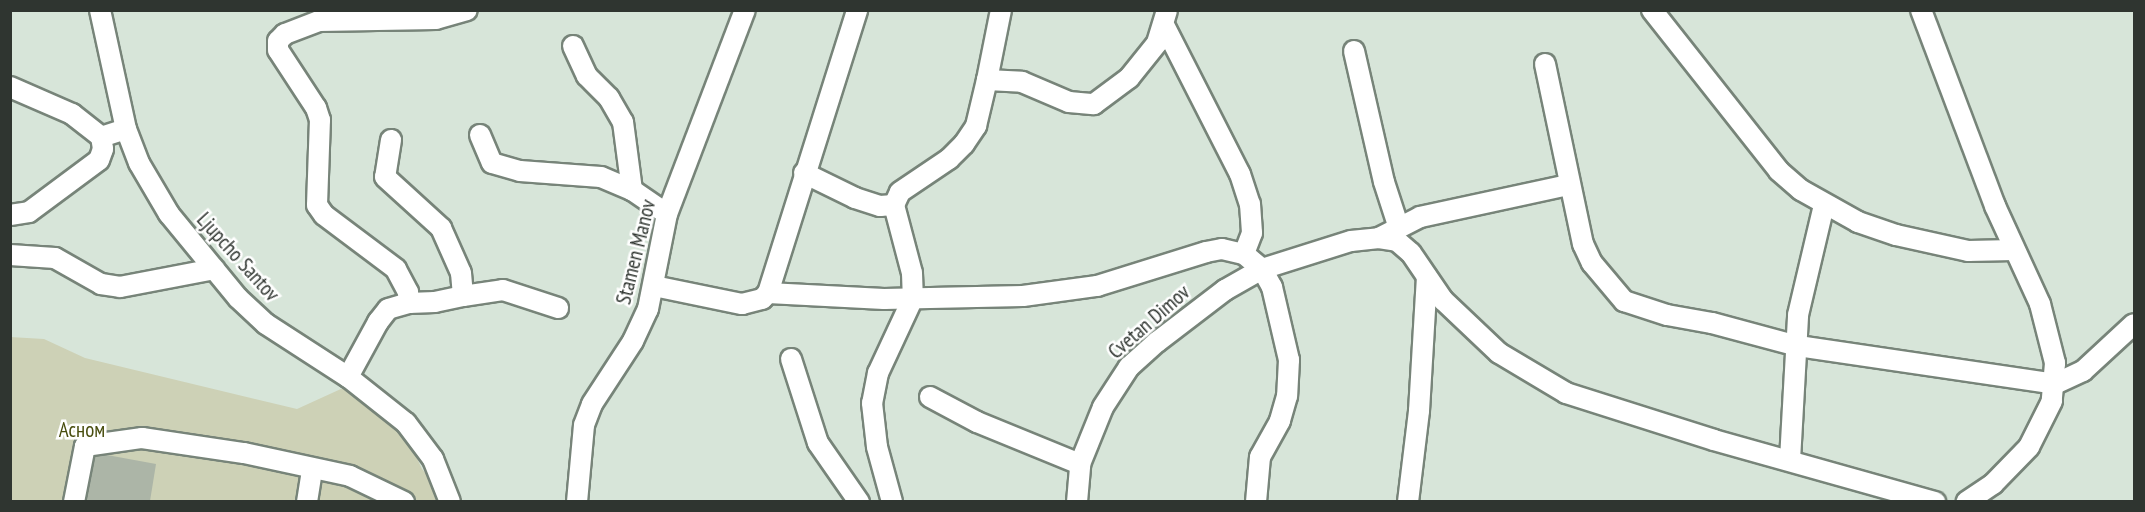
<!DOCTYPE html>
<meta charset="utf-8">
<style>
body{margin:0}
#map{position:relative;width:2145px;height:512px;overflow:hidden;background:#d7e5d9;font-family:"PT Sans Narrow",sans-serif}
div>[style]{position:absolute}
.green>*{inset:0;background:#cdd1b6}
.building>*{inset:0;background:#acb5a7}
.roads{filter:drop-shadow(2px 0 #778479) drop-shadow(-2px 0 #778479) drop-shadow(0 2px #778479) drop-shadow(0 -2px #778479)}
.minor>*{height:20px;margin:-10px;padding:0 10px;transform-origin:10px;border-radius:10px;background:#fff}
span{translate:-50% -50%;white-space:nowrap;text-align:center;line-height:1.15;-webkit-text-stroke:5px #fff;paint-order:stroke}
.street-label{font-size:21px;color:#2f3530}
.park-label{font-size:21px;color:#484d0e}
.frame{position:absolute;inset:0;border:12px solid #2f3530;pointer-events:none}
</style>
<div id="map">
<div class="green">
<i style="clip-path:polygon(10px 337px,44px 339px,85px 358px,297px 409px,343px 388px,404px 431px,422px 469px,449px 501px,11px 501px)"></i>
</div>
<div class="building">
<i style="clip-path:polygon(107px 455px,156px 464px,150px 501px,86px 501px,95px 457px)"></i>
</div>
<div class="roads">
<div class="minor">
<i style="left:100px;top:10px;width:122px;rotate:77.7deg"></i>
<i style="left:126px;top:129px;width:36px;rotate:69deg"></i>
<i style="left:139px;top:163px;width:59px;rotate:59.5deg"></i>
<i style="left:169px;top:214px;width:109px;rotate:50.6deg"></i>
<i style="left:238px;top:298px;width:38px;rotate:43deg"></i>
<i style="left:266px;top:324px;width:98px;rotate:32.9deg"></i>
<i style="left:348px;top:377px;width:74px;rotate:38.4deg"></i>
<i style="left:406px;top:423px;width:45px;rotate:53.1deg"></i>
<i style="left:433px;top:459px;width:46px;rotate:68.4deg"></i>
<i style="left:1652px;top:10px;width:205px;rotate:51.7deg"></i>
<i style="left:1779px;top:171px;width:29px;rotate:41deg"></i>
<i style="left:1801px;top:190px;width:65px;rotate:29.3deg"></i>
<i style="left:1858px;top:222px;width:40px;rotate:18.9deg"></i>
<i style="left:1896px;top:235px;width:74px;rotate:12.5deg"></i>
<i style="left:1968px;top:251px;width:46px;rotate:-1.2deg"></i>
<i style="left:1921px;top:10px;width:210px;rotate:69.3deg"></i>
<i style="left:1995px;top:206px;width:108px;rotate:65.3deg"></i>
<i style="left:2040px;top:304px;width:61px;rotate:75.7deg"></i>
<i style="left:2055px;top:363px;width:38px;rotate:95deg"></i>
<i style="left:2052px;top:401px;width:51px;rotate:116.6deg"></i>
<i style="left:2029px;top:447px;width:52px;rotate:134.2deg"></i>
<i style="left:1993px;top:484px;width:32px;rotate:146deg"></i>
<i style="left:1165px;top:27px;width:165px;rotate:63deg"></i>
<i style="left:1240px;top:174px;width:32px;rotate:72deg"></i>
<i style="left:1250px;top:204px;width:29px;rotate:86deg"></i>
<i style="left:1252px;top:233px;width:22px;rotate:111deg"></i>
<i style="left:573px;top:46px;width:33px;rotate:65deg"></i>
<i style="left:587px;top:76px;width:31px;rotate:45deg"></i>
<i style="left:609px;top:98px;width:28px;rotate:60deg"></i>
<i style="left:623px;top:122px;width:69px;rotate:82.5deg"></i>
<i style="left:1354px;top:51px;width:134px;rotate:77.1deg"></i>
<i style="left:1384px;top:182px;width:45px;rotate:72deg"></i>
<i style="left:1545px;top:64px;width:184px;rotate:78.1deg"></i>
<i style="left:1583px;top:244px;width:21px;rotate:65deg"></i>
<i style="left:1592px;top:263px;width:50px;rotate:49.9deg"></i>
<i style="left:1624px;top:301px;width:45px;rotate:18deg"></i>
<i style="left:1667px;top:315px;width:46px;rotate:10.1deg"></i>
<i style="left:1712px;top:323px;width:89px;rotate:15deg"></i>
<i style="left:1798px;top:346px;width:260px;rotate:8.4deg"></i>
<i style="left:2055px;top:384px;width:31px;rotate:-25deg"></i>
<i style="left:2083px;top:371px;width:69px;rotate:-42.7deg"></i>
<i style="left:987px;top:80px;width:71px;rotate:-78.7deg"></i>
<i style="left:10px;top:87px;width:68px;rotate:23.5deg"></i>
<i style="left:72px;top:114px;width:37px;rotate:38deg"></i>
<i style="left:101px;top:137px;width:26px;rotate:-18deg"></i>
<i style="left:480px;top:135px;width:30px;rotate:67deg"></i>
<i style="left:492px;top:163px;width:29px;rotate:16deg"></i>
<i style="left:520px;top:171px;width:81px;rotate:4.2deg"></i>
<i style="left:601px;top:177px;width:34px;rotate:23deg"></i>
<i style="left:632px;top:190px;width:42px;rotate:34.4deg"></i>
<i style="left:391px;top:140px;width:37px;rotate:99deg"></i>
<i style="left:385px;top:177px;width:76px;rotate:42.3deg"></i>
<i style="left:441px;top:228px;width:49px;rotate:66deg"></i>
<i style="left:461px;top:273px;width:23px;rotate:85deg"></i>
<i style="left:463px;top:296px;width:29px;rotate:168deg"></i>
<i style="left:435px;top:302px;width:26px;rotate:178deg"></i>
<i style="left:804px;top:173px;width:57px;rotate:26.1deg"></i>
<i style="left:855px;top:198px;width:26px;rotate:18deg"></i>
<i style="left:880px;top:206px;width:14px;rotate:-4deg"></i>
<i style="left:894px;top:205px;width:70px;rotate:75.2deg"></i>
<i style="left:912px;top:273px;width:25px;rotate:88deg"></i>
<i style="left:913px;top:298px;width:83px;rotate:115deg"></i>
<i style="left:878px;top:373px;width:31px;rotate:101deg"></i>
<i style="left:872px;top:403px;width:44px;rotate:83.5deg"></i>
<i style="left:877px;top:447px;width:57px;rotate:74.7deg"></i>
<i style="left:894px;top:205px;width:14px;rotate:-65deg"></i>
<i style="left:900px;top:192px;width:59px;rotate:-34deg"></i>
<i style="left:949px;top:159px;width:21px;rotate:-45deg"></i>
<i style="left:964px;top:144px;width:22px;rotate:-56deg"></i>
<i style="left:976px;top:126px;width:47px;rotate:-76.6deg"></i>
<i style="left:987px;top:80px;width:35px;rotate:3deg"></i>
<i style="left:1022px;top:82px;width:51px;rotate:23.1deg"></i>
<i style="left:1069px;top:102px;width:25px;rotate:5deg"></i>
<i style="left:1094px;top:104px;width:44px;rotate:-36.6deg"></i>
<i style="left:1129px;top:78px;width:45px;rotate:-51.3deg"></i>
<i style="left:1157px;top:43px;width:34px;rotate:-73deg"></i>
<i style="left:10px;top:215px;width:19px;rotate:-9deg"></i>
<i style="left:29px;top:212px;width:87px;rotate:-36.6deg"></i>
<i style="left:99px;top:160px;width:12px;rotate:-70deg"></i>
<i style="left:103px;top:149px;width:12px;rotate:-99deg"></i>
<i style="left:1379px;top:238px;width:46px;rotate:-27.1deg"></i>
<i style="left:1420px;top:217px;width:151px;rotate:-12.2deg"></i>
<i style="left:10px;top:255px;width:45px;rotate:3.8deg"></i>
<i style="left:55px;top:258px;width:53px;rotate:29.5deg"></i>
<i style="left:101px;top:284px;width:19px;rotate:9deg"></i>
<i style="left:120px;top:287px;width:96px;rotate:-10.8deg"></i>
<i style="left:654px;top:286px;width:90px;rotate:11.6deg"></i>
<i style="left:742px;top:304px;width:21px;rotate:-14deg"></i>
<i style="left:762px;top:299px;width:8px;rotate:-45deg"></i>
<i style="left:768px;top:293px;width:297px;rotate:-72.5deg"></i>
<i style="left:768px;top:293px;width:116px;rotate:3deg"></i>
<i style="left:884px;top:299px;width:139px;rotate:-1.2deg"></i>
<i style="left:1023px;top:296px;width:75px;rotate:-7.7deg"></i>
<i style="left:1097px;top:286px;width:114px;rotate:-17.3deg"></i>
<i style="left:1206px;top:252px;width:16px;rotate:-11deg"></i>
<i style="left:1222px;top:249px;width:23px;rotate:13deg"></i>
<i style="left:1244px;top:254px;width:23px;rotate:40deg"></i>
<i style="left:1262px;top:269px;width:21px;rotate:61deg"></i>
<i style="left:1272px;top:287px;width:75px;rotate:76.9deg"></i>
<i style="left:1289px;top:360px;width:36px;rotate:93deg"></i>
<i style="left:1287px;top:396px;width:26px;rotate:106deg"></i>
<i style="left:1280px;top:421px;width:41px;rotate:119.1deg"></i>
<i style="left:1260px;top:457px;width:45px;rotate:95.1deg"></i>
<i style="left:463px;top:296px;width:40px;rotate:-8.5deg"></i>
<i style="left:503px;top:290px;width:58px;rotate:18.1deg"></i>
<i style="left:791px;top:359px;width:88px;rotate:72.2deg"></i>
<i style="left:818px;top:443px;width:72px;rotate:55.2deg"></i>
<i style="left:348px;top:377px;width:63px;rotate:-61.4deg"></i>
<i style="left:378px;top:322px;width:16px;rotate:-52deg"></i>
<i style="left:388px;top:309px;width:22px;rotate:-16deg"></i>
<i style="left:409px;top:303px;width:11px;rotate:-95deg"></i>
<i style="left:408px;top:292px;width:26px;rotate:-118deg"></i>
<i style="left:396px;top:269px;width:90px;rotate:-143.1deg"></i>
<i style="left:324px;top:215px;width:12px;rotate:-125deg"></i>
<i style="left:317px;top:205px;width:85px;rotate:-88deg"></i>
<i style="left:320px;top:120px;width:13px;rotate:-108deg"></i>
<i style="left:316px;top:108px;width:69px;rotate:-123.2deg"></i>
<i style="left:278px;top:50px;width:9px;rotate:-90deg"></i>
<i style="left:278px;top:41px;width:10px;rotate:-45deg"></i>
<i style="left:285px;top:34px;width:36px;rotate:-21deg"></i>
<i style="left:319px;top:21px;width:117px;rotate:-1deg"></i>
<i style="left:436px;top:19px;width:32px;rotate:-16deg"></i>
<i style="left:930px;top:397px;width:53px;rotate:28deg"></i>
<i style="left:977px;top:422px;width:111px;rotate:22.2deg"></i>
<i style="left:1790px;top:460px;width:145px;rotate:-86.8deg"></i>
<i style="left:1798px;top:315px;width:113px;rotate:-76.7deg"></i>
<i style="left:74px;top:502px;width:57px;rotate:-78.9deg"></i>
<i style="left:85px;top:446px;width:58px;rotate:-8deg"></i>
<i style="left:142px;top:438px;width:103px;rotate:8.4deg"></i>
<i style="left:244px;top:453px;width:108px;rotate:12.2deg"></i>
<i style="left:350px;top:476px;width:60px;rotate:25.7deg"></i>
<i style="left:307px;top:502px;width:33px;rotate:-81deg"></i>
<i style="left:577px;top:502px;width:77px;rotate:-84.8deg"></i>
<i style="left:584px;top:425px;width:22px;rotate:-69deg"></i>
<i style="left:592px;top:404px;width:75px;rotate:-56.9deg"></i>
<i style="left:633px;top:341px;width:35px;rotate:-65deg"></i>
<i style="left:648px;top:309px;width:97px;rotate:-78.7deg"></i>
<i style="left:667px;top:214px;width:218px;rotate:-69.1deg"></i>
<i style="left:1077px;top:502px;width:38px;rotate:-85deg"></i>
<i style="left:1080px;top:464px;width:61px;rotate:-68deg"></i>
<i style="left:1103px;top:407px;width:48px;rotate:-57deg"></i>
<i style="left:1129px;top:367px;width:38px;rotate:-42deg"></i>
<i style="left:1157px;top:342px;width:86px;rotate:-37.4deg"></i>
<i style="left:1225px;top:290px;width:43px;rotate:-29.6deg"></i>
<i style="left:1262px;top:269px;width:93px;rotate:-17.5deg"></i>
<i style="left:1351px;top:241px;width:28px;rotate:-6deg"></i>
<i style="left:1379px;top:238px;width:18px;rotate:9deg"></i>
<i style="left:1397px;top:241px;width:18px;rotate:41deg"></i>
<i style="left:1411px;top:253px;width:57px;rotate:55.8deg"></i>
<i style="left:1443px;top:300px;width:77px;rotate:43.4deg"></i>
<i style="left:1499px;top:353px;width:78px;rotate:30.8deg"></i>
<i style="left:1566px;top:393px;width:155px;rotate:17.6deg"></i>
<i style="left:1714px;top:440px;width:230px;rotate:15.7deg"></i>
<i style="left:1408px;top:502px;width:92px;rotate:-83.1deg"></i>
<i style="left:1419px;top:411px;width:134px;rotate:-86.6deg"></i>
</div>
</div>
<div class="street-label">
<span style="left:636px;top:252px;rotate:-76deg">Stamen Manov</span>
<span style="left:238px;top:257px;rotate:48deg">Ljupcho Santov</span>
<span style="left:1149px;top:322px;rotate:-41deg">Cvetan Dimov</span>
</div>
<div class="park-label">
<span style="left:82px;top:430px">Асном</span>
</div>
<div class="frame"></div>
</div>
